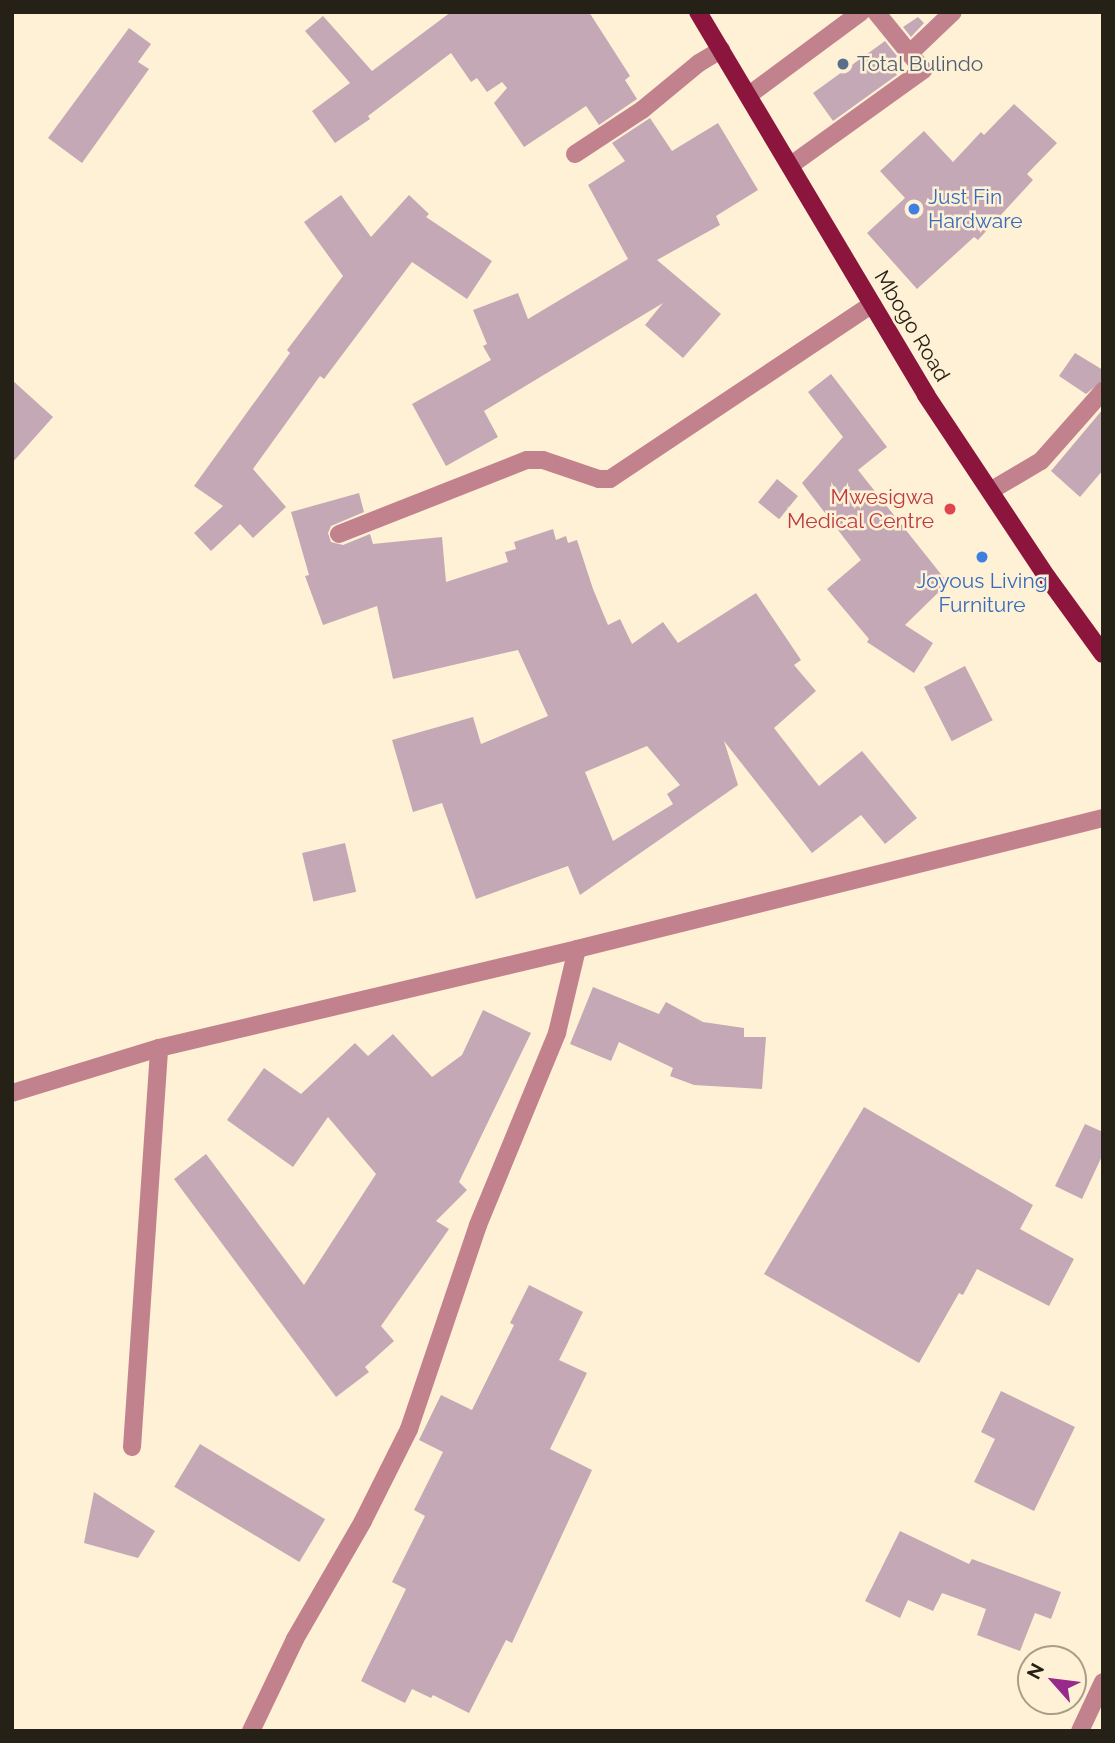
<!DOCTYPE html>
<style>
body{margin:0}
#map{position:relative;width:1115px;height:1743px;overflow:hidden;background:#fef1d6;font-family:Raleway,sans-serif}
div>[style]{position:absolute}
.building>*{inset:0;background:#c5a8b5;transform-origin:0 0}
.minor>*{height:18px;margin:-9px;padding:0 9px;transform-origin:9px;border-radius:9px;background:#c2828d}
.major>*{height:18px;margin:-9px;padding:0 9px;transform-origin:9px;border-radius:9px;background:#8b153d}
.dots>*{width:19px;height:19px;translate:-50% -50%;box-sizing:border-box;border:4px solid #fef1d6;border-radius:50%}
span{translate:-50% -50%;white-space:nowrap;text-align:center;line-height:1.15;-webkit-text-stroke:5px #fef1d6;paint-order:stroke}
.service-label{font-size:21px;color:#4e5e75}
.left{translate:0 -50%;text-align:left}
.shop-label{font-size:21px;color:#366cbe}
.street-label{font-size:21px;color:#262117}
.health-label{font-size:21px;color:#be3a42}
.right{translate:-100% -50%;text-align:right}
.frame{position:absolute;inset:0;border:14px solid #262117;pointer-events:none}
.north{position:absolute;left:1017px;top:1645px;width:70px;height:70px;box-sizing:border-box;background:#fef1d6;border:2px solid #a89e8a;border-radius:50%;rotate:298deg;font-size:19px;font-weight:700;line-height:28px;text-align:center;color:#262117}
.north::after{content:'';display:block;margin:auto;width:24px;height:32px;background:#982a8b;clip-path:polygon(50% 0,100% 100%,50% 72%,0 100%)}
</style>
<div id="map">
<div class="building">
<i style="clip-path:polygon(451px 12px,589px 12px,630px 76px,625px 80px,637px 99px,599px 125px,586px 106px,524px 147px,494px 103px,507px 88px,502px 82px,487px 92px,477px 78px,471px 82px,451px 53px,368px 116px,370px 119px,335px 143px,312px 111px,350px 83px,305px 31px,323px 16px,372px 71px)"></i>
<i style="clip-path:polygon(918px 17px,924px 23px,911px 37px,903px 27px)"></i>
<i style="clip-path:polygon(129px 28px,151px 44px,138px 62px,149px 69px,82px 163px,48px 138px)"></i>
<i style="clip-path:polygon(885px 41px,897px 56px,890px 65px,897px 75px,833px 121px,813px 93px)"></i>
<i style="clip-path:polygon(1014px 104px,1057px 143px,1027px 174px,1033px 180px,978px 240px,974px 237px,917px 289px,867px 233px,905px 198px,880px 171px,924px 131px,953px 162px,981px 132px,984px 135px)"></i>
<i style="clip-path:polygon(650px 118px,672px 151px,718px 123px,758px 190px,716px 216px,720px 225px,657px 260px,721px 314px,683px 358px,645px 325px,663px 303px,484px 411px,498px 437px,446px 466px,412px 404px,491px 360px,483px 346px,487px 344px,473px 310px,518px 293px,528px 319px,628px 259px,588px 185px,625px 161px,612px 143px)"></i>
<i style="clip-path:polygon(341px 195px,371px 237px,409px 195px,429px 214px,426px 217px,492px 261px,467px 299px,412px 262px,324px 379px,320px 376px,253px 469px,286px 507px,253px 538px,240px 524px,211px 551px,194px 533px,223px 506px,194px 486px,290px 353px,287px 350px,343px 276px,304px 222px)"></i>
<i style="clip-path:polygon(1075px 353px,1103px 370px,1103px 380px,1086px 394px,1059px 376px)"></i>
<i style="clip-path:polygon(831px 374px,887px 447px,858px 470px,948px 583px,905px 625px,933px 643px,914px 673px,867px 642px,869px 639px,827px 589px,861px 560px,802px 483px,843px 437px,808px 392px)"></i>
<i style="clip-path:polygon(12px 380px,53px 417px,12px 463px)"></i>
<i style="clip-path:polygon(1103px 409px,1103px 470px,1080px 497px,1051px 471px)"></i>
<i style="left:777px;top:479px;width:27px;height:30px;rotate:39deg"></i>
<i style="clip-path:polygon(evenodd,359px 493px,364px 512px,331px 526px,328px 533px,331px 542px,343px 545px,370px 534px,373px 544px,442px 537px,446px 582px,508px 562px,505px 552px,516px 549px,514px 542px,553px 529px,556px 540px,566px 536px,568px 543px,577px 540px,593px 589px,608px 625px,620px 619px,632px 644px,663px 622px,678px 643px,756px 593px,801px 660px,794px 665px,816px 691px,774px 728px,819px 786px,862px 751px,917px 818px,885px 844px,861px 815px,812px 853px,724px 741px,738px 785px,580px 895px,568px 866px,476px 899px,442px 803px,413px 812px,392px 740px,473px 717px,481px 744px,548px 716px,518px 650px,393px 679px,377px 606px,323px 625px,305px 576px,309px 575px,291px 512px,359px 493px,647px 746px,680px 785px,667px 794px,673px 804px,613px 841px,585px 772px,647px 746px)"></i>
<i style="left:965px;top:666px;width:61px;height:46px;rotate:63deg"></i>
<i style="left:345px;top:843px;width:50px;height:44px;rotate:77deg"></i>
<i style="clip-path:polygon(593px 987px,659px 1014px,666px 1002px,703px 1022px,744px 1028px,744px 1037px,766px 1037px,762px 1089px,694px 1085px,670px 1076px,673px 1068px,619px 1042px,611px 1061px,570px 1044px)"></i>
<i style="clip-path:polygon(483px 1010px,531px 1033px,459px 1182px,467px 1190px,436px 1221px,449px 1229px,381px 1326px,394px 1341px,365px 1367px,369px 1372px,336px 1397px,174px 1179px,206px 1154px,304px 1285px,376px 1174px,328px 1117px,293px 1167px,227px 1120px,264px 1068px,301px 1094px,355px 1043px,368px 1056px,393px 1034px,432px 1077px,462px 1055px)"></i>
<i style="clip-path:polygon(864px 1107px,1033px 1205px,1020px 1229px,1074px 1259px,1049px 1306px,977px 1269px,963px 1295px,959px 1293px,919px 1363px,764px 1274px)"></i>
<i style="clip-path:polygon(1085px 1124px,1103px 1132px,1103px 1154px,1082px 1199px,1055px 1186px)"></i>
<i style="clip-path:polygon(529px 1285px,583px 1312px,559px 1360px,587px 1373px,550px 1449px,592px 1470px,512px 1643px,506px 1640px,469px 1713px,433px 1695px,431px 1698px,412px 1689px,405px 1703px,361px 1681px,406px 1589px,392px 1582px,425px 1516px,414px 1510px,443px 1452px,419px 1440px,441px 1395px,472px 1410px,514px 1325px,510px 1323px)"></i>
<i style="clip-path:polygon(1001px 1391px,1075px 1427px,1034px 1511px,974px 1482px,995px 1439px,981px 1432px)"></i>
<i style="left:200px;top:1444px;width:146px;height:50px;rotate:31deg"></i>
<i style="clip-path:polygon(94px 1492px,155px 1531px,138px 1558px,84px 1543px)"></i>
<i style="clip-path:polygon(900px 1531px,969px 1564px,972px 1559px,1061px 1592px,1051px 1619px,1035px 1613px,1020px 1651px,977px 1635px,986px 1609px,942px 1593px,933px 1611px,908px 1600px,900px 1618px,865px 1601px)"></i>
</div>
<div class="minor">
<i style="left:910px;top:53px;width:59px;rotate:-43.6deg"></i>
<i style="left:749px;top:95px;width:139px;rotate:-36.5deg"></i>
<i style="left:575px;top:154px;width:80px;rotate:-33.3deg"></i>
<i style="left:642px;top:110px;width:74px;rotate:-39.5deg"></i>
<i style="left:699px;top:63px;width:26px;rotate:-31deg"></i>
<i style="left:791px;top:165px;width:163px;rotate:-35.7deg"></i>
<i style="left:923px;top:70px;width:75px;rotate:-129deg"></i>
<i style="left:990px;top:491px;width:59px;rotate:-30.5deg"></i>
<i style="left:1041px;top:461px;width:94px;rotate:-48.5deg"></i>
<i style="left:339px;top:534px;width:202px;rotate:-21.5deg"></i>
<i style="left:527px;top:460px;width:16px"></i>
<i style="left:543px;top:460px;width:59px;rotate:18.7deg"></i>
<i style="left:599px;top:479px;width:11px"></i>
<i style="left:610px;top:479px;width:315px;rotate:-33.7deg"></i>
<i style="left:12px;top:1093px;width:154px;rotate:-17deg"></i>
<i style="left:159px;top:1048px;width:430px;rotate:-13.3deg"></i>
<i style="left:577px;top:949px;width:542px;rotate:-13.98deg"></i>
<i style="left:132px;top:1447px;width:400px;rotate:-86.1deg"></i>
<i style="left:251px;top:1731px;width:102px;rotate:-64.4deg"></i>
<i style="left:295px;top:1639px;width:136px;rotate:-60deg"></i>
<i style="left:363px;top:1521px;width:103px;rotate:-63.4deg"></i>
<i style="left:409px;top:1429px;width:215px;rotate:-71.3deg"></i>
<i style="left:478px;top:1225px;width:208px;rotate:-67.6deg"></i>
<i style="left:557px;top:1033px;width:86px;rotate:-76.6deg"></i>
<i style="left:1080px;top:1731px;width:54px;rotate:-64.9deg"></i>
</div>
<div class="major">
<i style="left:698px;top:12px;width:446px;rotate:59.2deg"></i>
<i style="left:926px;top:395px;width:219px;rotate:56.4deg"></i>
<i style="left:1047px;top:577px;width:95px;rotate:54deg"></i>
</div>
<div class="dots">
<i style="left:843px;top:64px;background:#5c6f8a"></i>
<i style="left:914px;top:209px;background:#3f7fe0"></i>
<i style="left:950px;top:509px;background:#e0444e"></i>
<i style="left:982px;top:557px;background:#3f7fe0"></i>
</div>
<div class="service-label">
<span class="left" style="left:857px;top:64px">Total Bulindo</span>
</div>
<div class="shop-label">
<span class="left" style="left:928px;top:209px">Just Fin<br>Hardware</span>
<span style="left:982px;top:593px">Joyous Living<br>Furniture</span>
</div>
<div class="street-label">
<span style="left:912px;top:326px;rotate:59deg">Mbogo Road</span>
</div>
<div class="health-label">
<span class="right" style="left:934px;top:509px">Mwesigwa<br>Medical Centre</span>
</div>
<div class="frame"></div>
<div class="north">N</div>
</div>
